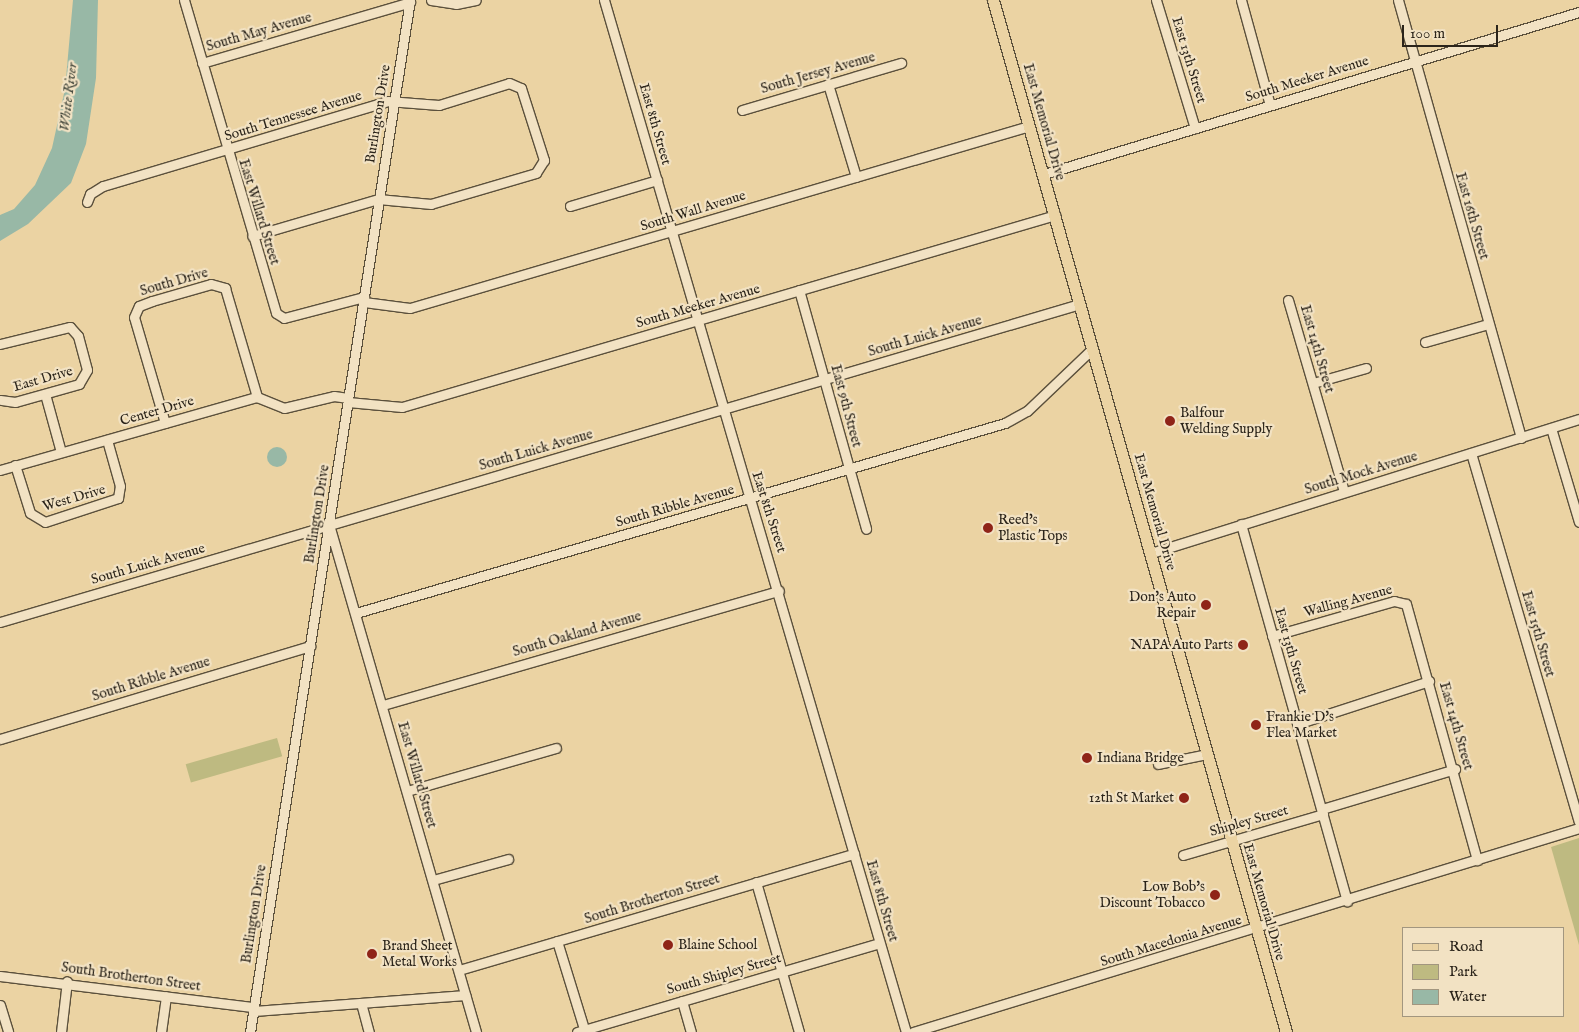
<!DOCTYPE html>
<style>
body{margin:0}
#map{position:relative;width:1579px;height:1032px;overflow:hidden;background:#ebd3a3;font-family:"IM FELL English",serif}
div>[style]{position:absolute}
.green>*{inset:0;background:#beba81;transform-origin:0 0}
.water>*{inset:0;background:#98b8a6}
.round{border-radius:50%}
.roads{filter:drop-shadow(1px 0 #5b503c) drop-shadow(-1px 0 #5b503c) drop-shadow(0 1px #5b503c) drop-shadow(0 -1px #5b503c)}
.minor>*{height:9px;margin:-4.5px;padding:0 4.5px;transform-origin:4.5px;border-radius:4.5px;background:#f2e2c3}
.major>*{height:11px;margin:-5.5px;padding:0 5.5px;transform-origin:5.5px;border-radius:5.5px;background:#ebd3a3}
.dots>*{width:14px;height:14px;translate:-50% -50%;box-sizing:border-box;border:2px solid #f2e2c3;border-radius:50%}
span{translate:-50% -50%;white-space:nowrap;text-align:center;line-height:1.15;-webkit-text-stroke:4.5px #f2e2c3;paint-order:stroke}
.street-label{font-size:14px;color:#2b241a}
.poi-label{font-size:14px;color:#2b241a}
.left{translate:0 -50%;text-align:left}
.right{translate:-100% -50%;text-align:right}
.water-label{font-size:15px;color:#46493d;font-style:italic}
.legend{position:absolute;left:1402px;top:927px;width:162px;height:90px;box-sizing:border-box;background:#f2e2c3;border:1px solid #a2967f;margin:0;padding:6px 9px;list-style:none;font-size:15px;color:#2b241a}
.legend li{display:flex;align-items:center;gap:10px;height:25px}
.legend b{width:25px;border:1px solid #a2967f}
.scale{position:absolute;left:1402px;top:25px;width:96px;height:22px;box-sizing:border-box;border:2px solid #2b241a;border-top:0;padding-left:6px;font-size:15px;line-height:18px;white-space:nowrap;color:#2b241a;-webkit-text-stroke:4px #f2e2c3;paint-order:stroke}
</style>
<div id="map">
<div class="green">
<i style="left:277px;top:738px;width:19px;height:95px;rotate:74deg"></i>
<i style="clip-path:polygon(1579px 838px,1579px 945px,1551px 847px)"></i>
</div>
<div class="water">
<i style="clip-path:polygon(73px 0,98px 0,96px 78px,86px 144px,71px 183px,28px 224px,0 241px,0 215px,14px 209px,35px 185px,52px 148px,65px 89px)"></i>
<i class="round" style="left:267px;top:447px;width:20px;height:20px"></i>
</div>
<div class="roads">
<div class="minor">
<i style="left:184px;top:0;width:326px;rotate:73.6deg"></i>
<i style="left:276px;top:313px;width:9px;rotate:32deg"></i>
<i style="left:284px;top:318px;width:83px;rotate:-14.7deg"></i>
<i style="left:431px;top:0;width:25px;rotate:9deg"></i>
<i style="left:456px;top:4px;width:20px;rotate:-11deg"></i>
<i style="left:604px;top:0;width:1075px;rotate:73.69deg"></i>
<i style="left:1156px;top:0;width:134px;rotate:73.1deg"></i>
<i style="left:1241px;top:0;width:109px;rotate:74.6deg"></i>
<i style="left:1398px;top:0;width:455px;rotate:74.3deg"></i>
<i style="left:202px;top:63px;width:217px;rotate:-16.3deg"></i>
<i style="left:828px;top:84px;width:97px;rotate:73.2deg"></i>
<i style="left:742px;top:110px;width:166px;rotate:-16.5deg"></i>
<i style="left:1044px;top:174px;width:559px;rotate:-16.85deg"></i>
<i style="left:87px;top:202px;width:9px;rotate:-69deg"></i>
<i style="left:90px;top:194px;width:15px;rotate:-32deg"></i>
<i style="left:103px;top:186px;width:297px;rotate:-16.6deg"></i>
<i style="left:388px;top:101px;width:51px;rotate:4.5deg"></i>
<i style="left:439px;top:105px;width:73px;rotate:-17.4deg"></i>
<i style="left:509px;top:83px;width:13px;rotate:23deg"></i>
<i style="left:521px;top:88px;width:76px;rotate:72.3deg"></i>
<i style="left:544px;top:160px;width:15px;rotate:122deg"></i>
<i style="left:536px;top:173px;width:109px;rotate:163.6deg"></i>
<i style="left:431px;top:204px;width:53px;rotate:-174.6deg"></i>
<i style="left:378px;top:199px;width:131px;rotate:163.6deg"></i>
<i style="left:570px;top:206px;width:91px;rotate:-16.6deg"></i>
<i style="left:799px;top:290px;width:248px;rotate:74.3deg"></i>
<i style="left:1288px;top:300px;width:200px;rotate:73.7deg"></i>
<i style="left:364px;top:302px;width:46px;rotate:7.4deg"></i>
<i style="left:410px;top:308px;width:645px;rotate:-16.38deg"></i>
<i style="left:1425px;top:342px;width:66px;rotate:-15.9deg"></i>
<i style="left:0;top:344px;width:72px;rotate:-13.7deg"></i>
<i style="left:70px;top:327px;width:12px;rotate:48deg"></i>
<i style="left:78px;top:336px;width:35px;rotate:75deg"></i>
<i style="left:87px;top:370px;width:16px;rotate:120deg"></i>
<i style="left:79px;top:384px;width:66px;rotate:164.3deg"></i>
<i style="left:15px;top:402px;width:15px;rotate:-172deg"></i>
<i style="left:1313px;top:383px;width:55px;rotate:-15.8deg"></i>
<i style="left:45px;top:394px;width:60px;rotate:74.6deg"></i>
<i style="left:348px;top:402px;width:54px;rotate:5.3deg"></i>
<i style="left:402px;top:407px;width:681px;rotate:-16.38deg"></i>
<i style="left:165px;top:423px;width:110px;rotate:-106.3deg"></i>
<i style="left:134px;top:317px;width:12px;rotate:-66deg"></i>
<i style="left:139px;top:306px;width:14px;rotate:-21deg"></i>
<i style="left:152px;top:301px;width:61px;rotate:-16.1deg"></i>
<i style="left:211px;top:284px;width:15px;rotate:16deg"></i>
<i style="left:225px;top:288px;width:114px;rotate:73.6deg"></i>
<i style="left:1551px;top:428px;width:98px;rotate:73.4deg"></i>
<i style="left:1471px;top:453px;width:384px;rotate:73.7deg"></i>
<i style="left:15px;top:465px;width:50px;rotate:72.6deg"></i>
<i style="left:30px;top:513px;width:17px;rotate:31deg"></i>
<i style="left:45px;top:522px;width:77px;rotate:-18.2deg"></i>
<i style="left:118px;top:498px;width:12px;rotate:-81deg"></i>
<i style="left:120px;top:486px;width:48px;rotate:-105.8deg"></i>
<i style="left:0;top:470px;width:267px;rotate:-15.9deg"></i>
<i style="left:257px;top:397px;width:29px;rotate:22deg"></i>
<i style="left:284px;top:408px;width:51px;rotate:-13.5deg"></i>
<i style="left:334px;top:396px;width:14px;rotate:8deg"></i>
<i style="left:1241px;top:524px;width:392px;rotate:74.3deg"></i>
<i style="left:330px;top:528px;width:525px;rotate:73.84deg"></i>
<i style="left:1151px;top:553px;width:448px;rotate:-17.4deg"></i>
<i style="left:356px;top:613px;width:676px;rotate:-16.32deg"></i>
<i style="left:1005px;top:423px;width:25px;rotate:-29deg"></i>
<i style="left:1027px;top:411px;width:91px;rotate:-43.7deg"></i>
<i style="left:0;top:622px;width:1126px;rotate:-16.41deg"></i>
<i style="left:1272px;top:636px;width:127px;rotate:-16deg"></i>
<i style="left:1394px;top:601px;width:12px;rotate:14deg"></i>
<i style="left:1406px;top:604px;width:266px;rotate:74.5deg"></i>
<i style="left:383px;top:705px;width:412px;rotate:-16.1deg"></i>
<i style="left:1297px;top:724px;width:139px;rotate:-18deg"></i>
<i style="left:0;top:739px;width:324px;rotate:-16.7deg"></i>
<i style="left:1158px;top:764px;width:50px;rotate:-11.5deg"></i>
<i style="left:407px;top:791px;width:155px;rotate:-16.1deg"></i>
<i style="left:1322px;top:809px;width:139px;rotate:-16.7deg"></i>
<i style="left:1183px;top:855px;width:146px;rotate:-16.3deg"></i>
<i style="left:433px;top:880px;width:78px;rotate:-15.6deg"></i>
<i style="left:756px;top:882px;width:156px;rotate:74deg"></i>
<i style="left:557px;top:941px;width:95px;rotate:72.9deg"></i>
<i style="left:459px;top:970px;width:412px;rotate:-16.4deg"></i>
<i style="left:0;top:976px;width:256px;rotate:7deg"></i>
<i style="left:682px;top:1001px;width:32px;rotate:74deg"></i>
<i style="left:361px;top:1003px;width:30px;rotate:75deg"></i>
<i style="left:0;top:1005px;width:28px;rotate:73deg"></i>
<i style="left:254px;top:1011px;width:212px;rotate:-4.3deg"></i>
<i style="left:61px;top:1032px;width:51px;rotate:-83.3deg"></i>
<i style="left:161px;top:1032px;width:36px;rotate:-82deg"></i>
<i style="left:250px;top:1032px;width:1044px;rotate:-81.19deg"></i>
<i style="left:577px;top:1032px;width:315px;rotate:-16.4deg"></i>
<i style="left:913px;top:1032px;width:697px;rotate:-17.03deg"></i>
</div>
<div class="major">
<i style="left:993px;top:0;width:1073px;rotate:74.15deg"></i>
</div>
</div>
<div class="dots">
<i style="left:1170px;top:421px;background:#8f2418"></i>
<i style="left:988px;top:528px;background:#8f2418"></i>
<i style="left:1206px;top:605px;background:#8f2418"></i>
<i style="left:1243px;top:645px;background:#8f2418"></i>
<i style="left:1256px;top:725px;background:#8f2418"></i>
<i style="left:1087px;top:758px;background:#8f2418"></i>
<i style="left:1184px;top:798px;background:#8f2418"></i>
<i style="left:1215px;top:895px;background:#8f2418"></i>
<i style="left:668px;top:945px;background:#8f2418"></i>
<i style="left:372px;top:954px;background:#8f2418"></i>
</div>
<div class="street-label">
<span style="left:259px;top:32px;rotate:-16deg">South May Avenue</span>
<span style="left:1189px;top:60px;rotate:73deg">East 13th Street</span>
<span style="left:818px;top:73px;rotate:-16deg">South Jersey Avenue</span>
<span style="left:1307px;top:79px;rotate:-17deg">South Meeker Avenue</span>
<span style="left:378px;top:114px;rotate:-81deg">Burlington Drive</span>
<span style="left:293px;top:116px;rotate:-17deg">South Tennessee Avenue</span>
<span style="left:1044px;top:122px;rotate:74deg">East Memorial Drive</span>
<span style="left:655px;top:124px;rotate:74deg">East 8th Street</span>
<span style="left:693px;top:211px;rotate:-17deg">South Wall Avenue</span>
<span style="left:259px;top:212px;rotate:73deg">East Willard Street</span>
<span style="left:1472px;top:216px;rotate:74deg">East 16th Street</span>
<span style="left:174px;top:282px;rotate:-16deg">South Drive</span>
<span style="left:698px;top:306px;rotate:-16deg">South Meeker Avenue</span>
<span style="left:925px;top:336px;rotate:-16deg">South Luick Avenue</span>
<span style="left:1317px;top:349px;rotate:74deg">East 14th Street</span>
<span style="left:43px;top:379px;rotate:-16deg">East Drive</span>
<span style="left:846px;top:406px;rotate:75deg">East 9th Street</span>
<span style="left:157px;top:411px;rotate:-16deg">Center Drive</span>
<span style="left:536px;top:450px;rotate:-16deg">South Luick Avenue</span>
<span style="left:1361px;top:473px;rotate:-17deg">South Mock Avenue</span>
<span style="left:74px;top:498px;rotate:-16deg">West Drive</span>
<span style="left:675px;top:506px;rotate:-16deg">South Ribble Avenue</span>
<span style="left:769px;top:512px;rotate:72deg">East 8th Street</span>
<span style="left:1155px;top:512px;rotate:74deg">East Memorial Drive</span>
<span style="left:317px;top:514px;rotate:-81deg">Burlington Drive</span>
<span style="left:148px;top:564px;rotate:-16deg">South Luick Avenue</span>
<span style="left:1348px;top:601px;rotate:-15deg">Walling Avenue</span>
<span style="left:577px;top:634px;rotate:-16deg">South Oakland Avenue</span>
<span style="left:1538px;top:634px;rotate:74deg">East 15th Street</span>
<span style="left:1291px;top:651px;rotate:74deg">East 13th Street</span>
<span style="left:151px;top:679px;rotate:-17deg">South Ribble Avenue</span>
<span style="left:1456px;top:726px;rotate:74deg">East 14th Street</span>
<span style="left:417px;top:775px;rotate:74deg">East Willard Street</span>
<span style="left:1249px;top:821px;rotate:-16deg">Shipley Street</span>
<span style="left:652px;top:899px;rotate:-17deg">South Brotherton Street</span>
<span style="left:882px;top:901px;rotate:74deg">East 8th Street</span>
<span style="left:1264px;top:902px;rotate:74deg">East Memorial Drive</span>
<span style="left:254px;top:914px;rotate:-81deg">Burlington Drive</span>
<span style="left:1171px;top:941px;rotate:-17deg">South Macedonia Avenue</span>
<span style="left:724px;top:974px;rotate:-16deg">South Shipley Street</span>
<span style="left:131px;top:977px;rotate:8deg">South Brotherton Street</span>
</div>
<div class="poi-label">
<span class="left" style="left:1180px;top:421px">Balfour<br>Welding Supply</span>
<span class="left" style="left:998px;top:528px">Reed's<br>Plastic Tops</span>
<span class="right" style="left:1196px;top:605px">Don's Auto<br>Repair</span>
<span class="right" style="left:1233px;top:645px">NAPA Auto Parts</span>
<span class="left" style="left:1266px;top:725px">Frankie D's<br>Flea Market</span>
<span class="left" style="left:1097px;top:758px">Indiana Bridge</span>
<span class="right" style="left:1174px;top:798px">12th St Market</span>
<span class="right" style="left:1205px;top:895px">Low Bob's<br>Discount Tobacco</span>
<span class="left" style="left:678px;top:945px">Blaine School</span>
<span class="left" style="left:382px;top:954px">Brand Sheet<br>Metal Works</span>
</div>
<div class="water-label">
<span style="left:68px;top:97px;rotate:-83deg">White River</span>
</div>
<ul class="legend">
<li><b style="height:6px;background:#ebd3a3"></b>Road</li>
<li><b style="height:14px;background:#beba81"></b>Park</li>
<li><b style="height:14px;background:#98b8a6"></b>Water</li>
</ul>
<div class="scale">100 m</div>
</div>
